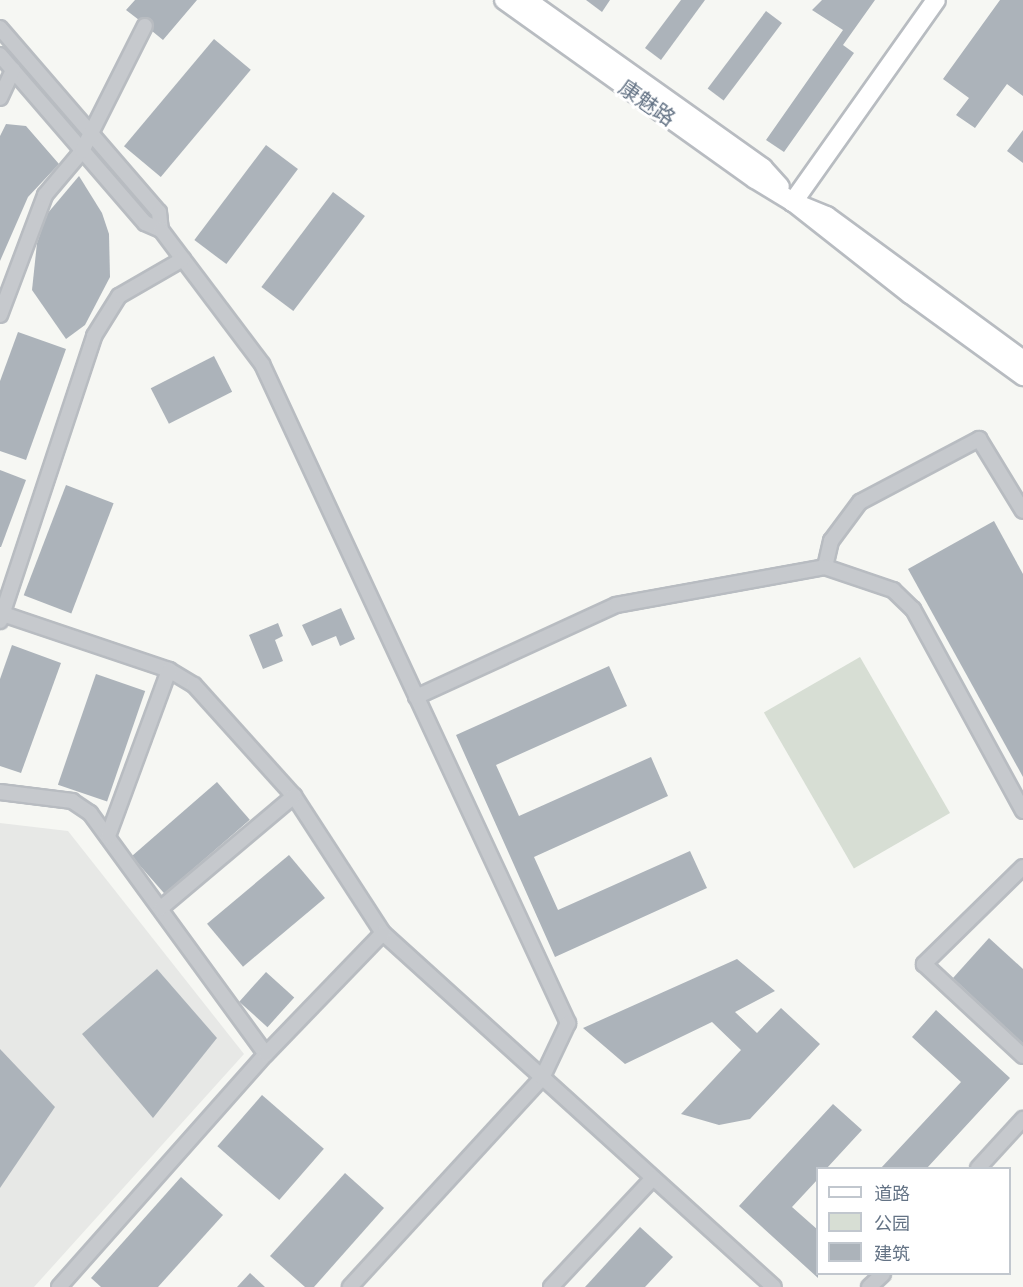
<!DOCTYPE html>
<meta charset="utf-8">
<style>
body{margin:0}
#map{position:relative;width:1023px;height:1287px;overflow:hidden;background:#f6f7f3;font-family:Signika,"Noto Sans SC",sans-serif}
div>[style]{position:absolute}
.built>*{inset:0;background:#e7e8e6}
.green>*{inset:0;background:#d7ded4;transform-origin:0 0}
.building>*{inset:0;background:#acb3ba;transform-origin:0 0}
.roads{filter:drop-shadow(2px 0 #b8bcc1) drop-shadow(-2px 0 #b8bcc1) drop-shadow(0 2px #b8bcc1) drop-shadow(0 -2px #b8bcc1)}
.street>*{height:14px;margin:-7px;padding:0 7px;transform-origin:7px;border-radius:7px;background:#c6c9cd}
.secondary>*{height:18px;margin:-9px;padding:0 9px;transform-origin:9px;border-radius:9px;background:#fff}
span{translate:-50% -50%;white-space:nowrap;text-align:center;line-height:1.15;-webkit-text-stroke:6px #fff;paint-order:stroke}
.street-label{font-size:21px;color:#647385}
.legend{position:absolute;left:816px;top:1167px;width:195px;height:108px;box-sizing:border-box;background:#fff;border:2px solid #c1c7ce;margin:0;padding:8px 10px;list-style:none;font-size:18px;color:#647385}
.legend li{display:flex;align-items:center;gap:12px;height:30px}
.legend b{width:30px;border:2px solid #c1c7ce}
</style>
<div id="map">
<div class="built">
<i style="clip-path:polygon(0 823px,68px 831px,244px 1054px,34px 1287px,0 1287px)"></i>
</div>
<div class="green">
<i style="left:860px;top:657px;width:180px;height:111px;rotate:60deg"></i>
</div>
<div class="building">
<i style="clip-path:polygon(135px 0,197px 0,163px 40px,152px 31px,150px 18px,139px 20px,126px 10px)"></i>
<i style="clip-path:polygon(586px 0,610px 0,602px 12px)"></i>
<i style="clip-path:polygon(681px 0,705px 0,661px 60px,645px 48px)"></i>
<i style="clip-path:polygon(822px 0,875px 0,843px 45px,854px 53px,784px 152px,766px 140px,843px 30px,812px 10px)"></i>
<i style="clip-path:polygon(1000px 0,1023px 0,1023px 96px,1007px 84px,975px 128px,956px 115px,969px 98px,943px 79px)"></i>
<i style="left:766px;top:11px;width:20px;height:97px;rotate:37deg"></i>
<i style="left:214px;top:39px;width:48px;height:140px;rotate:40deg"></i>
<i style="clip-path:polygon(6px 124px,26px 126px,59px 164px,28px 197px,0 261px,0 136px)"></i>
<i style="clip-path:polygon(1023px 130px,1023px 163px,1007px 151px)"></i>
<i style="left:266px;top:145px;width:40px;height:119px;rotate:37deg"></i>
<i style="clip-path:polygon(79px 176px,102px 213px,109px 234px,110px 277px,85px 325px,66px 339px,32px 290px,37px 243px,47px 214px)"></i>
<i style="left:333px;top:192px;width:40px;height:119px;rotate:37deg"></i>
<i style="clip-path:polygon(18px 332px,66px 349px,26px 460px,0 451px,0 381px)"></i>
<i style="left:214px;top:356px;width:40px;height:71px;rotate:63deg"></i>
<i style="clip-path:polygon(0 470px,26px 480px,1px 547px,0 547px)"></i>
<i style="left:66px;top:485px;width:51px;height:118px;rotate:21deg"></i>
<i style="clip-path:polygon(994px 521px,1023px 574px,1023px 777px,908px 569px)"></i>
<i style="clip-path:polygon(341px 608px,355px 639px,340px 646px,336px 636px,312px 646px,302px 625px)"></i>
<i style="clip-path:polygon(278px 623px,283px 636px,275px 640px,283px 661px,263px 669px,249px 635px)"></i>
<i style="clip-path:polygon(12px 645px,61px 663px,21px 773px,0 766px,0 679px)"></i>
<i style="clip-path:polygon(609px 666px,627px 706px,496px 765px,519px 816px,651px 757px,668px 796px,534px 857px,558px 910px,690px 851px,707px 888px,555px 957px,456px 735px)"></i>
<i style="left:96px;top:674px;width:52px;height:117px;rotate:19deg"></i>
<i style="left:217px;top:782px;width:50px;height:113px;rotate:49deg"></i>
<i style="left:289px;top:855px;width:56px;height:107px;rotate:50deg"></i>
<i style="clip-path:polygon(989px 938px,1023px 969px,1023px 1044px,953px 978px)"></i>
<i style="clip-path:polygon(737px 959px,775px 991px,735px 1012px,757px 1033px,781px 1008px,820px 1044px,750px 1119px,719px 1125px,681px 1114px,741px 1050px,712px 1022px,625px 1064px,583px 1028px)"></i>
<i style="clip-path:polygon(157px 969px,217px 1038px,153px 1118px,82px 1034px)"></i>
<i style="left:266px;top:972px;width:38px;height:40px;rotate:42deg"></i>
<i style="clip-path:polygon(936px 1010px,1010px 1078px,927px 1168px,881px 1168px,961px 1082px,912px 1037px)"></i>
<i style="clip-path:polygon(0 1049px,55px 1107px,0 1188px)"></i>
<i style="left:262px;top:1095px;width:82px;height:68px;rotate:41deg"></i>
<i style="clip-path:polygon(833px 1104px,862px 1130px,827px 1168px,818px 1168px,818px 1179px,792px 1207px,818px 1230px,818px 1278px,739px 1206px)"></i>
<i style="clip-path:polygon(345px 1173px,384px 1208px,314px 1287px,305px 1287px,270px 1256px)"></i>
<i style="clip-path:polygon(181px 1177px,223px 1215px,158px 1287px,101px 1287px,91px 1278px)"></i>
<i style="clip-path:polygon(640px 1227px,673px 1257px,645px 1287px,585px 1287px)"></i>
<i style="clip-path:polygon(250px 1273px,265px 1287px,237px 1287px)"></i>
</div>
<div class="roads">
<div class="street">
<i style="left:0;top:28px;width:243px;rotate:49.2deg"></i>
<i style="left:159px;top:212px;width:18px;rotate:84deg"></i>
<i style="left:0;top:55px;width:222px;rotate:49.2deg"></i>
<i style="left:145px;top:223px;width:17px;rotate:24deg"></i>
<i style="left:161px;top:230px;width:168px;rotate:53deg"></i>
<i style="left:262px;top:364px;width:727px;rotate:65.09deg"></i>
<i style="left:568px;top:1023px;width:61px;rotate:115.3deg"></i>
<i style="left:542px;top:1078px;width:284px;rotate:132.6deg"></i>
<i style="left:0;top:98px;width:31px;rotate:-65deg"></i>
<i style="left:0;top:315px;width:128px;rotate:-69.4deg"></i>
<i style="left:45px;top:195px;width:57px;rotate:-49.9deg"></i>
<i style="left:82px;top:151px;width:140px;rotate:-63.3deg"></i>
<i style="left:825px;top:567px;width:27px;rotate:-77deg"></i>
<i style="left:831px;top:541px;width:49px;rotate:-53.4deg"></i>
<i style="left:860px;top:502px;width:135px;rotate:-27.9deg"></i>
<i style="left:979px;top:439px;width:84px;rotate:58.6deg"></i>
<i style="left:0;top:613px;width:178px;rotate:18.6deg"></i>
<i style="left:169px;top:670px;width:29px;rotate:31deg"></i>
<i style="left:194px;top:685px;width:149px;rotate:48deg"></i>
<i style="left:294px;top:796px;width:163px;rotate:57deg"></i>
<i style="left:383px;top:933px;width:527px;rotate:42.16deg"></i>
<i style="left:0;top:621px;width:300px;rotate:-71.7deg"></i>
<i style="left:94px;top:336px;width:47px;rotate:-58deg"></i>
<i style="left:119px;top:296px;width:74px;rotate:-30deg"></i>
<i style="left:416px;top:697px;width:220px;rotate:-24.7deg"></i>
<i style="left:616px;top:605px;width:212px;rotate:-10.3deg"></i>
<i style="left:825px;top:567px;width:72px;rotate:18.7deg"></i>
<i style="left:893px;top:590px;width:28px;rotate:44deg"></i>
<i style="left:913px;top:609px;width:230px;rotate:61.4deg"></i>
<i style="left:0;top:792px;width:73px;rotate:7.1deg"></i>
<i style="left:72px;top:801px;width:22px;rotate:34deg"></i>
<i style="left:90px;top:813px;width:298px;rotate:53.9deg"></i>
<i style="left:108px;top:836px;width:177px;rotate:-69.8deg"></i>
<i style="left:1023px;top:867px;width:139px;rotate:135.6deg"></i>
<i style="left:924px;top:964px;width:135px;rotate:42.9deg"></i>
<i style="left:161px;top:908px;width:174px;rotate:-40.1deg"></i>
<i style="left:978px;top:1168px;width:67px;rotate:-47.4deg"></i>
<i style="left:59px;top:1287px;width:312px;rotate:-48.4deg"></i>
<i style="left:266px;top:1054px;width:168px;rotate:-46deg"></i>
<i style="left:551px;top:1287px;width:149px;rotate:-46.9deg"></i>
<i style="left:869px;top:1287px;width:19px;rotate:-43deg"></i>
</div>
<div class="secondary">
<i style="left:504px;top:0;width:308px;rotate:35.5deg"></i>
<i style="left:755px;top:179px;width:44px;rotate:31.2deg"></i>
<i style="left:527px;top:0;width:290px;rotate:35.4deg"></i>
<i style="left:763px;top:168px;width:25px;rotate:48deg"></i>
<i style="left:793px;top:202px;width:247px;rotate:-54.7deg"></i>
<i style="left:1023px;top:360px;width:243px;rotate:-143.7deg"></i>
<i style="left:827px;top:216px;width:37px;rotate:-158deg"></i>
<i style="left:793px;top:202px;width:149px;rotate:38.2deg"></i>
<i style="left:910px;top:294px;width:140px;rotate:36deg"></i>
</div>
</div>
<div class="street-label">
<span style="left:647px;top:103px;rotate:35deg">康魅路</span>
</div>
<ul class="legend">
<li><b style="height:8px;background:#fff"></b>道路</li>
<li><b style="height:16px;background:#d7ded4"></b>公园</li>
<li><b style="height:16px;background:#acb3ba"></b>建筑</li>
</ul>
</div>
